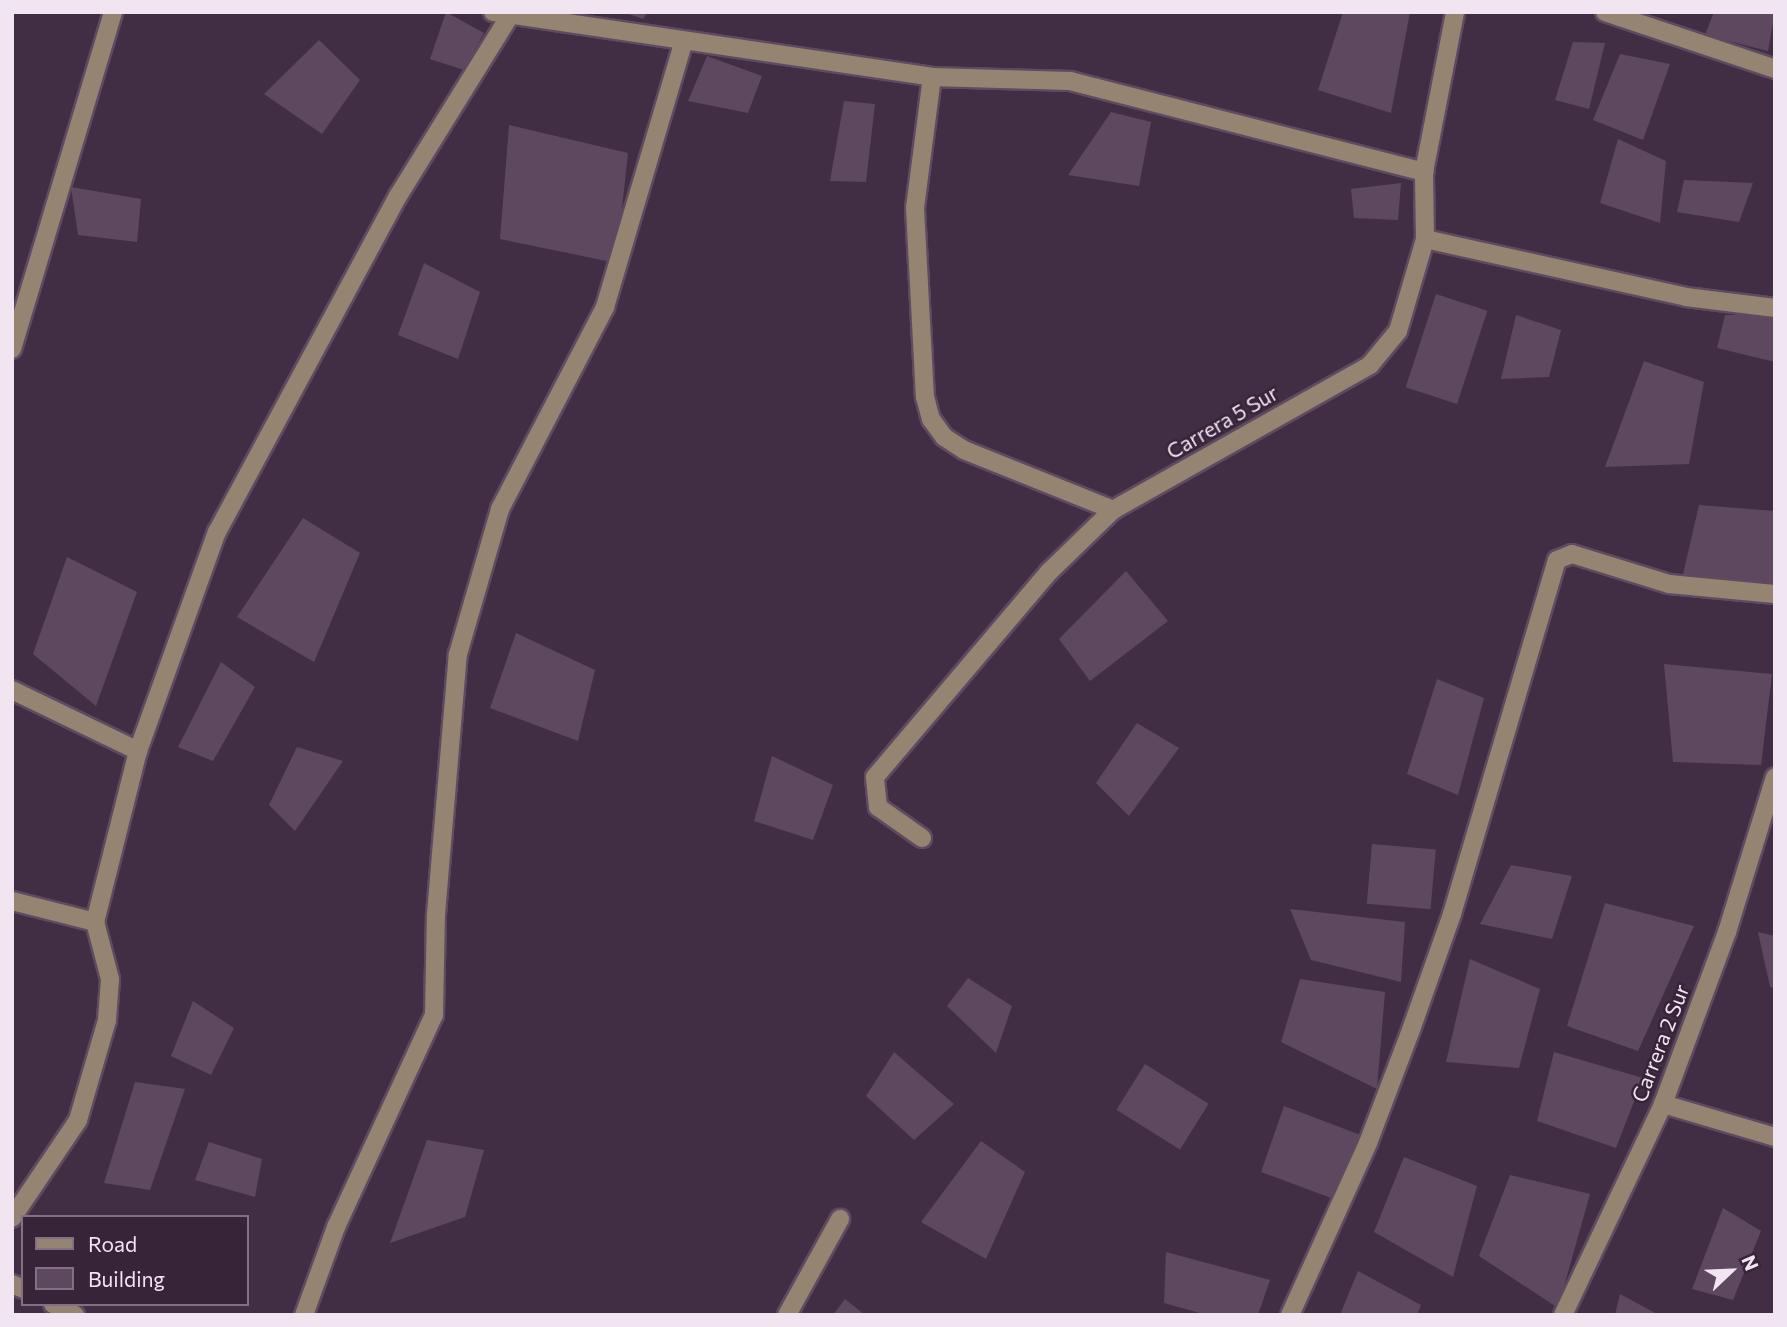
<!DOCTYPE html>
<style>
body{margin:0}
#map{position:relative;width:1787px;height:1327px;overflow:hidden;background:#422e44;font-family:Commissioner,sans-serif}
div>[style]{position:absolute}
.building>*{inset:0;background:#5d485f;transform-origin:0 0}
.roads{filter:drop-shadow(2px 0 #5e4b60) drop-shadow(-2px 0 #5e4b60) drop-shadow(0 2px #5e4b60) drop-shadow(0 -2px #5e4b60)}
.minor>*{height:18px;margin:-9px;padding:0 9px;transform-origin:9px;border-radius:9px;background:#968473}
span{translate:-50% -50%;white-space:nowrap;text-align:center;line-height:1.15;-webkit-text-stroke:5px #382439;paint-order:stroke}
.street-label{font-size:21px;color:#f1e5f2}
.frame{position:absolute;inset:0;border:14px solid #f1e5f2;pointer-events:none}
.legend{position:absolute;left:21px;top:1215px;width:228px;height:91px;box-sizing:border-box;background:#382439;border:2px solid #827183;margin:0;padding:9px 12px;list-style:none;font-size:21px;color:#f1e5f2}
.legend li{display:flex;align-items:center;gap:14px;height:35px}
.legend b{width:35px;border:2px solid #827183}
.north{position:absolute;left:1696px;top:1236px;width:70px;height:70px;-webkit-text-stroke:5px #382439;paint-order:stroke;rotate:67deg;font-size:19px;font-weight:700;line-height:28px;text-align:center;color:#f1e5f2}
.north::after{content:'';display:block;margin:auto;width:24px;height:32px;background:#f1e5f2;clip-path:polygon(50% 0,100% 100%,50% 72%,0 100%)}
</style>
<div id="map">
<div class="building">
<i style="clip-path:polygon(446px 12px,484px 33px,464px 70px,430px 59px)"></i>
<i style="clip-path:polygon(623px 12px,648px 12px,643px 19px)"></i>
<i style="clip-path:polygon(1343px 12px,1410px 12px,1391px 113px,1318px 90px)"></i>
<i style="clip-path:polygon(1714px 12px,1775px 12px,1768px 51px,1705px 35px)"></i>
<i style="clip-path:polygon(319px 40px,360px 80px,322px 134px,264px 94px)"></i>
<i style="clip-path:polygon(1573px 42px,1605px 43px,1589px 109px,1555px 100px)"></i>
<i style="clip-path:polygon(1620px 54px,1670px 64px,1643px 140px,1593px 120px)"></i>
<i style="clip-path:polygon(707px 56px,762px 76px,748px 113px,688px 101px)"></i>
<i style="clip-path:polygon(844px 101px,875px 104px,866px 182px,830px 181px)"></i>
<i style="clip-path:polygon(1111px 112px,1151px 122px,1139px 186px,1068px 175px)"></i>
<i style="clip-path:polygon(509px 125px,628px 153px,616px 263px,500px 239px)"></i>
<i style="clip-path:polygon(1618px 139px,1666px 161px,1660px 223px,1600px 203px)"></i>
<i style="clip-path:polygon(1684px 180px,1753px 183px,1739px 222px,1677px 212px)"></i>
<i style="clip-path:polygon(1401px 183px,1398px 220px,1354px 218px,1351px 189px)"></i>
<i style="clip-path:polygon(71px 187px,141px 199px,137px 242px,78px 235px)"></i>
<i style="clip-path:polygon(424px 263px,480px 292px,458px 359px,398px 335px)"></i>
<i style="left:1436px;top:294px;width:54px;height:98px;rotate:18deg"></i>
<i style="clip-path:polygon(1516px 315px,1561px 330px,1549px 377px,1501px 379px)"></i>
<i style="clip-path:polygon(1725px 315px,1775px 315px,1775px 362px,1717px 348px)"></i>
<i style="clip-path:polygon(1644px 361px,1704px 382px,1689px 464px,1605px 467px)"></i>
<i style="clip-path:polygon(1699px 505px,1775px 511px,1775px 584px,1681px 583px)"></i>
<i style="clip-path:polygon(303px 518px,360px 553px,314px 662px,237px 617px)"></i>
<i style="clip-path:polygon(67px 557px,137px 592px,96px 706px,33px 654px)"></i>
<i style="clip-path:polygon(1126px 571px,1168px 621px,1090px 681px,1059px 639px)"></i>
<i style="clip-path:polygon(516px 633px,595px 670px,578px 741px,490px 708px)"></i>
<i style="clip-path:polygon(221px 662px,255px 687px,213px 761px,178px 747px)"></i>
<i style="clip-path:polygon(1664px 664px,1772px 674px,1761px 765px,1673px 762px)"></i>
<i style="clip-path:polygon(1437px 679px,1484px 698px,1458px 795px,1407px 774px)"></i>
<i style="clip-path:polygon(1137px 723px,1179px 748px,1129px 816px,1096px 783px)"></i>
<i style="clip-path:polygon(297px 747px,343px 761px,295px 831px,269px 805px)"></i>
<i style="clip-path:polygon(772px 756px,833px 785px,813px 840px,754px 821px)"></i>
<i style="left:1372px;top:844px;width:64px;height:60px;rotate:5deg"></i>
<i style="clip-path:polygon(1511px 865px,1572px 876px,1552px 939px,1480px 924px)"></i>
<i style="clip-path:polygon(1605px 903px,1694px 926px,1638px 1051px,1567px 1026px)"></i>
<i style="clip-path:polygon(1290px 909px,1405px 922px,1401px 982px,1311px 960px)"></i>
<i style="clip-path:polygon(1758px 932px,1775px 936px,1775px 988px,1770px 987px)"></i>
<i style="clip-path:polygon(1470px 959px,1540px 989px,1519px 1068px,1446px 1062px)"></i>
<i style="clip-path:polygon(968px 978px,1012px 1006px,996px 1053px,947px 1006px)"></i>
<i style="clip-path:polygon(1300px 979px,1385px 992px,1377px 1089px,1281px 1042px)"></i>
<i style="clip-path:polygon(193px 1001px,234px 1028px,211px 1075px,171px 1056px)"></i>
<i style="clip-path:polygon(894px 1052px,954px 1104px,914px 1140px,866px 1096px)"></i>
<i style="clip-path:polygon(1554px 1052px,1643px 1078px,1616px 1148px,1537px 1121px)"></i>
<i style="left:1145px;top:1064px;width:75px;height:54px;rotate:32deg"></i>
<i style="clip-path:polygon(135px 1082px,185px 1089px,150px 1190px,104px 1183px)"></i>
<i style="clip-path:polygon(1284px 1106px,1366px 1137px,1331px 1198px,1261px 1172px)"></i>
<i style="clip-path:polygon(427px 1140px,484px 1150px,465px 1217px,390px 1243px)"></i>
<i style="clip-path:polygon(981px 1141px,1025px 1172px,986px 1259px,921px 1222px)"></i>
<i style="clip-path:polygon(209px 1142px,262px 1159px,255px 1197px,195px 1180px)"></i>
<i style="clip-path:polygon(1404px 1157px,1477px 1186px,1453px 1277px,1374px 1232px)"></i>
<i style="clip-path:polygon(1510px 1175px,1590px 1194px,1558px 1308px,1479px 1256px)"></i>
<i style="clip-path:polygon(1723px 1208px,1761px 1231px,1733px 1300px,1692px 1289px)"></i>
<i style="clip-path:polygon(1166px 1252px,1270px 1280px,1258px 1315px,1207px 1315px,1164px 1303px)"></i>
<i style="clip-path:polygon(1358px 1271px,1421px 1305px,1417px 1315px,1340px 1315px)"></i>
<i style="clip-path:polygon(1620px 1294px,1659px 1315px,1615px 1315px)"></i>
<i style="clip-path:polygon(845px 1299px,865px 1315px,833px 1315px)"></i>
</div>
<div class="roads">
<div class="minor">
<i style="left:493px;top:12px;width:444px;rotate:8.4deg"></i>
<i style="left:932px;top:77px;width:138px;rotate:1.7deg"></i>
<i style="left:1070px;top:81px;width:366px;rotate:14.4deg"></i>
<i style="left:1605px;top:12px;width:179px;rotate:18.5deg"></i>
<i style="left:932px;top:77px;width:132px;rotate:97.4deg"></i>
<i style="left:915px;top:208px;width:189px;rotate:87deg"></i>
<i style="left:925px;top:397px;width:23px;rotate:75deg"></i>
<i style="left:931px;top:419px;width:22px;rotate:54deg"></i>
<i style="left:944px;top:437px;width:24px;rotate:33deg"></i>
<i style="left:964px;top:450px;width:161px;rotate:21.9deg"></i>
<i style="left:1425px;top:239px;width:267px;rotate:12.5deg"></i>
<i style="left:1686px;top:297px;width:90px;rotate:7deg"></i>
<i style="left:12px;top:349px;width:352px;rotate:-73.3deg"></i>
<i style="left:12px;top:690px;width:140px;rotate:25.8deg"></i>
<i style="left:922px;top:838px;width:54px;rotate:-144.8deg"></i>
<i style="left:878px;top:807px;width:30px;rotate:-96deg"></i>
<i style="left:875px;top:777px;width:270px;rotate:-49.7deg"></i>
<i style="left:1050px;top:571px;width:88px;rotate:-44.1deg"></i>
<i style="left:1113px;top:510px;width:295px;rotate:-29.4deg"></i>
<i style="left:1370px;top:365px;width:44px;rotate:-50.5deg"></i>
<i style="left:1398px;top:331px;width:96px;rotate:-73.6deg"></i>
<i style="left:1425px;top:239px;width:67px;rotate:-90.9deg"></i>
<i style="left:1424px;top:172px;width:163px;rotate:-79deg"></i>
<i style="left:12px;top:901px;width:86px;rotate:14.2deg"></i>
<i style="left:1663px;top:1104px;width:117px;rotate:16.4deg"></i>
<i style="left:12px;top:1218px;width:118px;rotate:-56deg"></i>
<i style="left:78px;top:1120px;width:104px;rotate:-73.8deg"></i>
<i style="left:107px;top:1020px;width:41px;rotate:-85.8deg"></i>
<i style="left:110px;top:979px;width:59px;rotate:-104.7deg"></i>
<i style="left:95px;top:922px;width:176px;rotate:-75.9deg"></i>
<i style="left:138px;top:751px;width:233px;rotate:-70.2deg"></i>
<i style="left:217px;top:532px;width:382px;rotate:-61.7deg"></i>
<i style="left:398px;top:196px;width:211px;rotate:-58.2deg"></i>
<i style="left:12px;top:1284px;width:12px;rotate:24deg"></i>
<i style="left:53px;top:1304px;width:25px;rotate:27deg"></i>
<i style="left:304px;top:1315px;width:94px;rotate:-70deg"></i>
<i style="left:336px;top:1227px;width:234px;rotate:-65.2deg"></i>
<i style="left:434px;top:1015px;width:101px;rotate:-88.9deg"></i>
<i style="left:436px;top:914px;width:261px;rotate:-85.2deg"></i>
<i style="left:458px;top:654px;width:151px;rotate:-73.8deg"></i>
<i style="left:500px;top:509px;width:228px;rotate:-62.5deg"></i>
<i style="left:605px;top:307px;width:277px;rotate:-73.5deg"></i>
<i style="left:787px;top:1315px;width:110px;rotate:-61.1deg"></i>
<i style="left:1290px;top:1315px;width:189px;rotate:-65.6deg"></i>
<i style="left:1368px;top:1143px;width:124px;rotate:-69.2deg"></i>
<i style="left:1412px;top:1027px;width:120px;rotate:-70.5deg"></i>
<i style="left:1452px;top:914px;width:369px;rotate:-73.5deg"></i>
<i style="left:1557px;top:560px;width:16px;rotate:-22deg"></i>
<i style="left:1572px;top:554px;width:102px;rotate:17.2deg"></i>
<i style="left:1669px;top:584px;width:106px;rotate:5.4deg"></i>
<i style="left:1563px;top:1315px;width:233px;rotate:-64.6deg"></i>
<i style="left:1663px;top:1104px;width:184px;rotate:-69.6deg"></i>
<i style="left:1727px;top:932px;width:162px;rotate:-72.8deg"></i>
</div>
</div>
<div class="street-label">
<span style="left:1222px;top:422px;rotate:-30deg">Carrera 5 Sur</span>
<span style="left:1660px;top:1043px;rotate:-69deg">Carrera 2 Sur</span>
</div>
<div class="frame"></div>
<ul class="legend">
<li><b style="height:9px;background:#968473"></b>Road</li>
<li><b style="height:19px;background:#5d485f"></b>Building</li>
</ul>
<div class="north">N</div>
</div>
